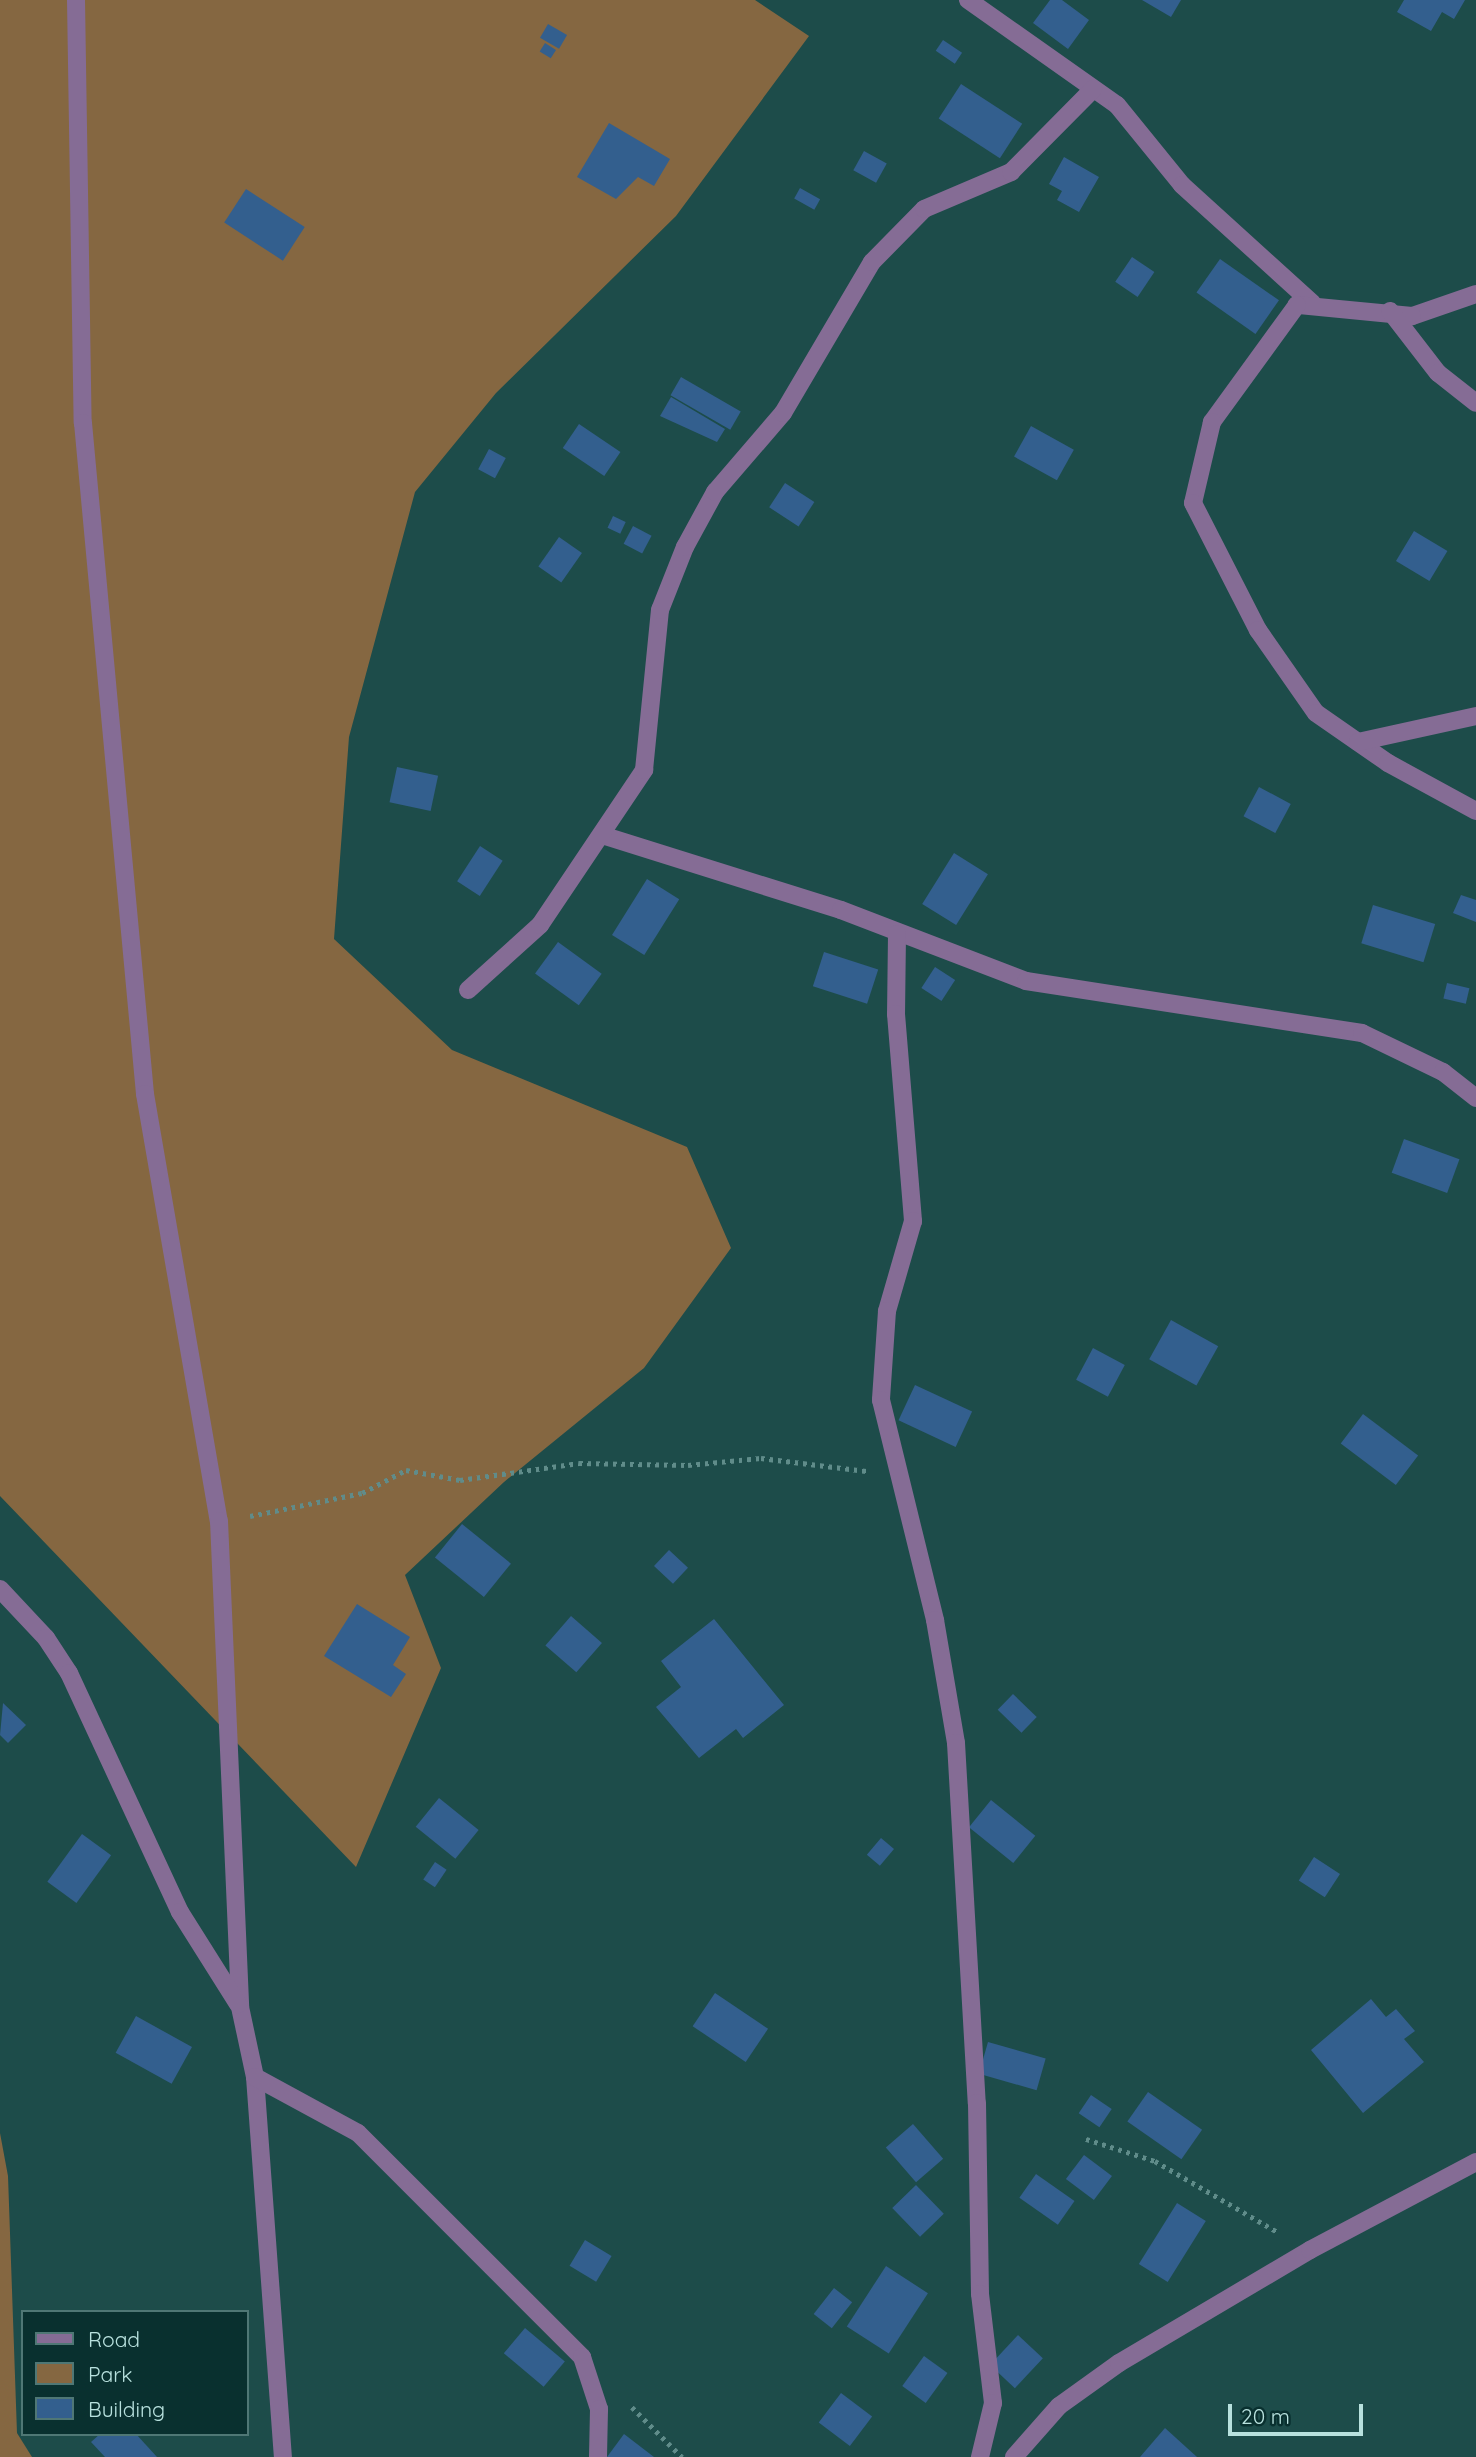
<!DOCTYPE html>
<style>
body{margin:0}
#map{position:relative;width:1476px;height:2457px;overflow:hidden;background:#1d4c4a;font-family:Quicksand,sans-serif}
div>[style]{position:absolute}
.green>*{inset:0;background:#856741}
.building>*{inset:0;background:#335f8e;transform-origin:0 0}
.path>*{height:4.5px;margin-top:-2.25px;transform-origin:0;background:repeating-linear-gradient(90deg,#608c8a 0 3.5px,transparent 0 8.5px)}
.minor>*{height:18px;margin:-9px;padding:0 9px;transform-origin:9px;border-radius:9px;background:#856c95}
span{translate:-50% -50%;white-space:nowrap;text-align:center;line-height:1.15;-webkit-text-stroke:6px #09302f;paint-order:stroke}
.legend{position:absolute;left:21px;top:2310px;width:228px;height:126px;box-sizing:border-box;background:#09302f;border:2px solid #4f7775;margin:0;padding:9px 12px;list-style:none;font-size:21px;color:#b8e1de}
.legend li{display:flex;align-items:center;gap:14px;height:35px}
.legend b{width:35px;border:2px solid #4f7775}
.scale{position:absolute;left:1228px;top:2404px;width:135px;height:32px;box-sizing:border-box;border:4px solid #b8e1de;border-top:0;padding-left:9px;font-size:21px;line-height:24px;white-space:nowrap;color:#b8e1de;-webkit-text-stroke:5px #09302f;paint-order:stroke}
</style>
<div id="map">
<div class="green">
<i style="clip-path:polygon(0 0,755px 0,809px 36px,676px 216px,496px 393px,415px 492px,349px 737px,334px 939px,452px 1050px,687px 1147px,731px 1248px,644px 1368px,504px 1482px,405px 1575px,441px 1668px,356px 1867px,0 1496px)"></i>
<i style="clip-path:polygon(0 2133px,8px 2176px,17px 2433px,32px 2457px,0 2457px)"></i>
</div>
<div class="building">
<i style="clip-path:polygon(1050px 0,1062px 0,1089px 20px,1068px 49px,1033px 23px)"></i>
<i style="clip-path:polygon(1142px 0,1181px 0,1171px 17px)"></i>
<i style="clip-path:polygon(1404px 0,1465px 0,1454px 19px,1442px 12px,1431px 31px,1397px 12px)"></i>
<i style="left:548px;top:24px;width:22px;height:16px;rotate:30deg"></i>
<i style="left:943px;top:40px;width:23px;height:13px;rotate:34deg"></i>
<i style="left:545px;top:43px;width:13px;height:10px;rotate:32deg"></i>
<i style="left:961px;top:84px;width:73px;height:41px;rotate:33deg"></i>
<i style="clip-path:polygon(609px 123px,670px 159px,654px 186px,638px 177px,616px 199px,577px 177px)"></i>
<i style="left:864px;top:151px;width:26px;height:22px;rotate:29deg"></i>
<i style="clip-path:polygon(1064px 157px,1099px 177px,1079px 212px,1057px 200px,1062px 191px,1049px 184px)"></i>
<i style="left:800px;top:188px;width:23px;height:12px;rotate:29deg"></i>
<i style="left:246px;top:189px;width:70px;height:40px;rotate:33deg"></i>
<i style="left:1132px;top:257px;width:27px;height:30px;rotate:34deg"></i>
<i style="left:1220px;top:259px;width:72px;height:41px;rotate:35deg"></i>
<i style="left:681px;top:377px;width:69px;height:21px;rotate:30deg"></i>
<i style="clip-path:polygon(671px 397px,725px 429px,717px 442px,660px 416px)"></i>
<i style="left:579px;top:424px;width:50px;height:29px;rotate:34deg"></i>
<i style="left:1031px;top:426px;width:49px;height:35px;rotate:29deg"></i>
<i style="left:489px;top:449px;width:19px;height:23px;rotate:28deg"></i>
<i style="left:785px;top:483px;width:35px;height:29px;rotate:33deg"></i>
<i style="left:613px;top:516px;width:14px;height:13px;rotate:25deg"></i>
<i style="left:633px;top:526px;width:21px;height:20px;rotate:28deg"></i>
<i style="left:1414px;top:531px;width:39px;height:35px;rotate:31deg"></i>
<i style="left:559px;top:537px;width:28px;height:36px;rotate:35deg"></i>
<i style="left:397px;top:767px;width:42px;height:36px;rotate:12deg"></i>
<i style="left:1259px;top:787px;width:36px;height:33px;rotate:28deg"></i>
<i style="left:480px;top:846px;width:27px;height:42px;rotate:33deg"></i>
<i style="left:954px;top:853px;width:40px;height:60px;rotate:32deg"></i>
<i style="left:647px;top:879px;width:38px;height:66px;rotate:32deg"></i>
<i style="clip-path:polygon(1461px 895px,1476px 900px,1476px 922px,1453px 913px)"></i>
<i style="left:1373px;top:905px;width:65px;height:40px;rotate:17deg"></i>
<i style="left:558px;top:942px;width:54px;height:39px;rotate:36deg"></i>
<i style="left:824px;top:952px;width:57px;height:36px;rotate:18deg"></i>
<i style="left:935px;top:967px;width:24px;height:25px;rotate:33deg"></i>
<i style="left:1447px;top:983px;width:23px;height:16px;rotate:13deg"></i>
<i style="left:1404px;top:1139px;width:59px;height:36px;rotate:20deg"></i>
<i style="left:1171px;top:1320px;width:54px;height:45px;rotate:29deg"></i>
<i style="left:1093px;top:1348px;width:36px;height:36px;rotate:28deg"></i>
<i style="left:915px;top:1385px;width:63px;height:39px;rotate:25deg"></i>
<i style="left:1363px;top:1414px;width:69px;height:37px;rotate:37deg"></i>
<i style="left:462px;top:1524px;width:63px;height:43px;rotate:39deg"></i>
<i style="left:669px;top:1550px;width:26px;height:22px;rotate:43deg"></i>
<i style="clip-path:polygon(357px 1604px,410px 1637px,393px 1665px,406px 1674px,391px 1697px,324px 1656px)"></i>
<i style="left:571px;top:1616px;width:41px;height:39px;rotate:41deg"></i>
<i style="clip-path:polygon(714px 1619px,784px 1705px,743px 1738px,736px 1729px,699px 1758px,656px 1707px,681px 1687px,661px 1661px)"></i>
<i style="left:1013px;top:1694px;width:33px;height:22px;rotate:44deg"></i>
<i style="clip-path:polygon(3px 1703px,26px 1725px,8px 1743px,0 1735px)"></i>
<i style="left:439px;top:1798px;width:51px;height:37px;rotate:39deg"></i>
<i style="left:991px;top:1800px;width:57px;height:35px;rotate:39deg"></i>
<i style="left:82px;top:1834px;width:36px;height:59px;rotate:36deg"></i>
<i style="left:881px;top:1838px;width:17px;height:22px;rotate:40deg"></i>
<i style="left:1314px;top:1857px;width:31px;height:28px;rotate:33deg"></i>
<i style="left:435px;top:1862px;width:14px;height:21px;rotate:34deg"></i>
<i style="left:715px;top:1993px;width:64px;height:40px;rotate:34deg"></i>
<i style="clip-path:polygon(1371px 1999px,1386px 2017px,1396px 2009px,1415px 2031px,1404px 2039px,1424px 2062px,1363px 2113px,1311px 2050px)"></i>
<i style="left:136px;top:2016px;width:64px;height:42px;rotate:29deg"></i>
<i style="left:988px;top:2042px;width:60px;height:33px;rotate:16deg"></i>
<i style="left:1148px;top:2092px;width:66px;height:36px;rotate:35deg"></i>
<i style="left:1091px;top:2095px;width:25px;height:22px;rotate:34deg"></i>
<i style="left:913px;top:2124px;width:46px;height:36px;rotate:49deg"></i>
<i style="left:1084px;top:2155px;width:35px;height:30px;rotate:37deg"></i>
<i style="left:1036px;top:2174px;width:47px;height:29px;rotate:35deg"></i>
<i style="left:916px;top:2185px;width:40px;height:33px;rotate:46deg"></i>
<i style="left:1177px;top:2203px;width:34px;height:72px;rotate:32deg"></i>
<i style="left:585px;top:2240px;width:31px;height:30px;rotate:31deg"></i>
<i style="left:886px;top:2266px;width:50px;height:72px;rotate:33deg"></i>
<i style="left:834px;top:2288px;width:23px;height:33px;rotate:38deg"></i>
<i style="left:525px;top:2328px;width:52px;height:33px;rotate:40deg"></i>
<i style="left:1018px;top:2335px;width:34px;height:41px;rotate:43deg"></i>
<i style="left:924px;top:2356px;width:29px;height:37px;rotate:36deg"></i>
<i style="left:841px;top:2393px;width:39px;height:37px;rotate:37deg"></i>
<i style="clip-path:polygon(1165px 2428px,1197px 2457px,1140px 2457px)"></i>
<i style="clip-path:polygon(100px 2434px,136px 2434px,157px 2457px,105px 2457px,91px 2442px)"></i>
<i style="clip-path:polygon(624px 2434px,654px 2457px,607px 2457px)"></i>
</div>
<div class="path">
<i style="left:250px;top:1516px;width:114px;rotate:-11.6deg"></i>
<i style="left:362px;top:1493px;width:50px;rotate:-27.6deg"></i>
<i style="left:406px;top:1470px;width:55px;rotate:10.5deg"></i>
<i style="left:460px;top:1480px;width:120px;rotate:-8.1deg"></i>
<i style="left:579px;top:1463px;width:109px;rotate:1.1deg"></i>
<i style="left:688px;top:1465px;width:73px;rotate:-5.5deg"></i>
<i style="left:761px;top:1458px;width:106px;rotate:7.1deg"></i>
<i style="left:1086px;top:2139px;width:72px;rotate:17.7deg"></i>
<i style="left:1155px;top:2161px;width:143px;rotate:30.1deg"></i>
<i style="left:632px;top:2407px;width:71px;rotate:45deg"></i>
</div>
<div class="minor">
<i style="left:76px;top:0;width:423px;rotate:89.1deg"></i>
<i style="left:83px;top:423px;width:674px;rotate:84.72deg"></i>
<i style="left:145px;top:1094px;width:433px;rotate:80.2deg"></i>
<i style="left:219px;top:1521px;width:486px;rotate:87.5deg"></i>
<i style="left:240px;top:2007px;width:72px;rotate:77.9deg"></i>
<i style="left:255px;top:2077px;width:381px;rotate:85.8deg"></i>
<i style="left:968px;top:0;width:182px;rotate:35.2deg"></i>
<i style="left:1117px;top:105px;width:103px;rotate:50.9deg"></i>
<i style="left:1182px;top:185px;width:176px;rotate:42.2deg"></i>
<i style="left:1476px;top:294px;width:68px;rotate:161deg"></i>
<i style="left:1412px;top:316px;width:116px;rotate:-174.5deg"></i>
<i style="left:1297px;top:305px;width:145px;rotate:126deg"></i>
<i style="left:1212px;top:422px;width:83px;rotate:103.2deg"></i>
<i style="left:1193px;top:503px;width:143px;rotate:62.9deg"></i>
<i style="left:1258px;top:630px;width:101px;rotate:55.1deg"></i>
<i style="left:1316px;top:713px;width:88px;rotate:34.8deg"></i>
<i style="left:1388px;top:763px;width:100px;rotate:28.6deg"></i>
<i style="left:1390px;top:311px;width:78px;rotate:52.3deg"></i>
<i style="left:1438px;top:373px;width:48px;rotate:38.3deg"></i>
<i style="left:1358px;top:742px;width:121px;rotate:-12.4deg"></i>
<i style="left:605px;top:836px;width:247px;rotate:17.4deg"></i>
<i style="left:841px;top:910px;width:198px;rotate:21deg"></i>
<i style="left:1026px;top:981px;width:340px;rotate:8.8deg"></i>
<i style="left:1362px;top:1033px;width:90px;rotate:25.7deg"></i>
<i style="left:1443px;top:1072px;width:42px;rotate:38.2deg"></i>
<i style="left:897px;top:934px;width:80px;rotate:90.7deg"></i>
<i style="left:896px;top:1014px;width:208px;rotate:85.3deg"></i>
<i style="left:913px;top:1221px;width:94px;rotate:106.1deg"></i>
<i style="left:887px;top:1311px;width:89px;rotate:93.9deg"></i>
<i style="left:881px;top:1400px;width:227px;rotate:76.2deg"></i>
<i style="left:935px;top:1620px;width:125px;rotate:80.3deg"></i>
<i style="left:956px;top:1743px;width:361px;rotate:86.7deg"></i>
<i style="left:977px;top:2103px;width:191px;rotate:89.1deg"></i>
<i style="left:980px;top:2294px;width:110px;rotate:83.2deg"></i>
<i style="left:993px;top:2403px;width:56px;rotate:103.5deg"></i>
<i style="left:468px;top:990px;width:97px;rotate:-42.1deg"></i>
<i style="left:540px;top:925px;width:187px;rotate:-56.1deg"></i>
<i style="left:644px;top:770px;width:161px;rotate:-84.3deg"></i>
<i style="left:660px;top:610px;width:68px;rotate:-68.4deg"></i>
<i style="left:685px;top:547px;width:63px;rotate:-61.4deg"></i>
<i style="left:715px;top:492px;width:104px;rotate:-49.3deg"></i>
<i style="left:783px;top:413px;width:175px;rotate:-59.5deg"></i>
<i style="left:872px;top:262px;width:74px;rotate:-45.5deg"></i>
<i style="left:924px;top:209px;width:95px;rotate:-23deg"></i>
<i style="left:1011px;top:172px;width:117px;rotate:-45.3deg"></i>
<i style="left:0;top:1589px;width:67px;rotate:46.8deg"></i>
<i style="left:46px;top:1638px;width:42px;rotate:56.7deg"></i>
<i style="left:69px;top:1673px;width:264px;rotate:65.1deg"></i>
<i style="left:180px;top:1912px;width:109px;rotate:57.8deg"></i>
<i style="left:255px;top:2077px;width:117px;rotate:28.5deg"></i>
<i style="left:358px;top:2133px;width:317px;rotate:45deg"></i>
<i style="left:582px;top:2357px;width:55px;rotate:71.9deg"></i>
<i style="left:599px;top:2409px;width:48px;rotate:91.2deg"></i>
<i style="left:1014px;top:2457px;width:68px;rotate:-48.6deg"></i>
<i style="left:1059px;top:2406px;width:74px;rotate:-35.6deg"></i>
<i style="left:1119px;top:2363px;width:222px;rotate:-30.6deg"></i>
<i style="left:1310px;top:2250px;width:188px;rotate:-27.9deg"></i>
</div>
<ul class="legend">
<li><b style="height:9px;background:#856c95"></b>Road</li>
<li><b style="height:19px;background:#856741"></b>Park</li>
<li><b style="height:19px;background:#335f8e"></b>Building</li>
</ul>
<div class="scale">20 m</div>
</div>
